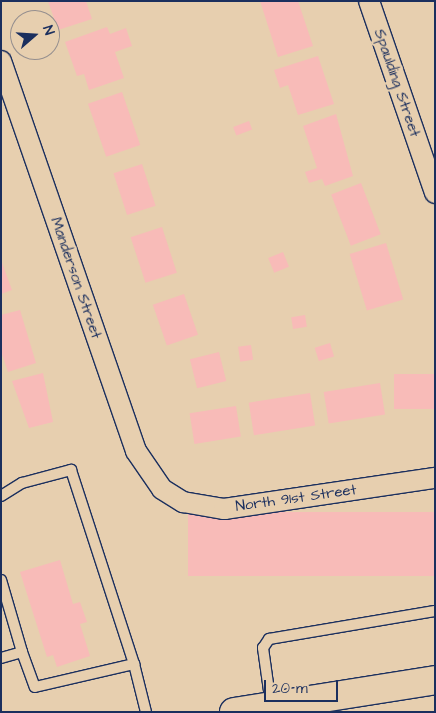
<!DOCTYPE html>
<style>
body{margin:0}
#map{position:relative;width:436px;height:713px;overflow:hidden;background:#e7cfaf;font-family:"Architects Daughter",sans-serif}
div>[style]{position:absolute}
.building>*{inset:0;background:#f8bbb8;transform-origin:0 0}
.roads{filter:drop-shadow(1px 0 #1b2f5e) drop-shadow(-1px 0 #1b2f5e) drop-shadow(0 1px #1b2f5e) drop-shadow(0 -1px #1b2f5e)}
.service>*{height:10px;margin:-5px;padding:0 5px;transform-origin:5px;border-radius:5px;background:#e7cfaf}
.minor>*{height:20px;margin:-10px;padding:0 10px;transform-origin:10px;border-radius:10px;background:#e7cfaf}
.primary>*{height:28px;margin:-14px;padding:0 14px;transform-origin:14px;border-radius:14px;background:#e7cfaf}
span{translate:-50% -50%;white-space:nowrap;text-align:center;line-height:1.15;-webkit-text-stroke:4.5px #e7cfaf;paint-order:stroke}
.street-label{font-size:15px;color:#1b2f5e}
.frame{position:absolute;inset:0;border:2px solid #1b2f5e;pointer-events:none}
.north{position:absolute;left:10px;top:10px;width:50px;height:50px;box-sizing:border-box;background:#e7cfaf;border:1px solid #958f8f;border-radius:50%;rotate:71deg;font-size:14px;font-weight:700;line-height:20px;text-align:center;color:#1b2f5e}
.north::after{content:'';display:block;margin:auto;width:18px;height:22px;background:#1b2f5e;clip-path:polygon(50% 0,100% 100%,50% 72%,0 100%)}
.scale{position:absolute;left:264px;top:680px;width:74px;height:22px;box-sizing:border-box;border:2px solid #1b2f5e;border-top:0;padding-left:6px;font-size:15px;line-height:18px;white-space:nowrap;color:#1b2f5e;-webkit-text-stroke:4px #e7cfaf;paint-order:stroke}
</style>
<div id="map">
<div class="building">
<i style="clip-path:polygon(48px 1px,86px 1px,92px 19px,58px 30px)"></i>
<i style="clip-path:polygon(260px 1px,298px 1px,313px 46px,278px 57px)"></i>
<i style="clip-path:polygon(107px 27px,110px 34px,126px 28px,132px 46px,115px 52px,124px 78px,89px 90px,84px 74px,77px 76px,65px 42px)"></i>
<i style="clip-path:polygon(318px 56px,334px 104px,298px 115px,288px 85px,280px 88px,274px 70px)"></i>
<i style="left:122px;top:92px;width:56px;height:36px;rotate:71deg"></i>
<i style="clip-path:polygon(336px 114px,353px 176px,325px 186px,322px 179px,309px 183px,305px 172px,317px 168px,303px 126px)"></i>
<i style="left:249px;top:121px;width:9px;height:17px;rotate:69deg"></i>
<i style="left:142px;top:164px;width:44px;height:30px;rotate:72deg"></i>
<i style="left:361px;top:183px;width:55px;height:32px;rotate:69deg"></i>
<i style="left:162px;top:227px;width:48px;height:33px;rotate:72deg"></i>
<i style="left:386px;top:243px;width:59px;height:38px;rotate:73deg"></i>
<i style="left:283px;top:252px;width:16px;height:16px;rotate:68deg"></i>
<i style="clip-path:polygon(1px 260px,12px 290px,1px 294px)"></i>
<i style="left:184px;top:294px;width:43px;height:33px;rotate:71deg"></i>
<i style="clip-path:polygon(20px 310px,36px 363px,8px 372px,1px 351px,1px 315px)"></i>
<i style="left:305px;top:315px;width:12px;height:14px;rotate:81deg"></i>
<i style="left:330px;top:343px;width:14px;height:16px;rotate:73deg"></i>
<i style="left:251px;top:345px;width:15px;height:13px;rotate:82deg"></i>
<i style="left:219px;top:352px;width:30px;height:30px;rotate:76deg"></i>
<i style="clip-path:polygon(43px 373px,53px 422px,29px 428px,12px 381px)"></i>
<i style="left:435px;top:374px;width:35px;height:41px;rotate:90deg"></i>
<i style="left:380px;top:383px;width:32px;height:57px;rotate:81deg"></i>
<i style="left:310px;top:393px;width:33px;height:62px;rotate:81deg"></i>
<i style="left:236px;top:406px;width:31px;height:47px;rotate:81deg"></i>
<i style="left:435px;top:512px;width:64px;height:247px;rotate:90deg"></i>
<i style="clip-path:polygon(60px 560px,73px 604px,80px 602px,87px 622px,80px 624px,90px 656px,57px 667px,53px 655px,47px 657px,20px 572px)"></i>
</div>
<div class="roads">
<div class="service">
<i style="left:1px;top:496px;width:25px;rotate:-32deg"></i>
<i style="left:22px;top:483px;width:51px;rotate:-14.9deg"></i>
<i style="left:71px;top:470px;width:204px;rotate:72deg"></i>
<i style="left:1px;top:580px;width:75px;rotate:73.7deg"></i>
<i style="left:1px;top:658px;width:22px;rotate:-16deg"></i>
<i style="left:22px;top:652px;width:37px;rotate:70deg"></i>
<i style="left:35px;top:687px;width:102px;rotate:-13.1deg"></i>
<i style="left:134px;top:664px;width:49px;rotate:76deg"></i>
<i style="left:271px;top:705px;width:58px;rotate:-98deg"></i>
<i style="left:263px;top:648px;width:11px;rotate:-56deg"></i>
<i style="left:269px;top:639px;width:168px;rotate:-9.6deg"></i>
</div>
<div class="minor">
<i style="left:369px;top:1px;width:203px;rotate:71deg"></i>
<i style="left:1px;top:61px;width:413px;rotate:70.9deg"></i>
<i style="left:136px;top:451px;width:46px;rotate:55.6deg"></i>
<i style="left:162px;top:489px;width:25px;rotate:32deg"></i>
<i style="left:183px;top:502px;width:42px;rotate:9.7deg"></i>
<i style="left:224px;top:509px;width:213px;rotate:-8.4deg"></i>
</div>
<div class="primary">
<i style="left:234px;top:712px;width:204px;rotate:-9deg"></i>
</div>
</div>
<div class="street-label">
<span style="left:397px;top:83px;rotate:71deg">Spaulding Street</span>
<span style="left:76px;top:278px;rotate:71deg">Manderson Street</span>
<span style="left:296px;top:498px;rotate:-8deg">North 91st Street</span>
</div>
<div class="frame"></div>
<div class="north">N</div>
<div class="scale">20 m</div>
</div>
